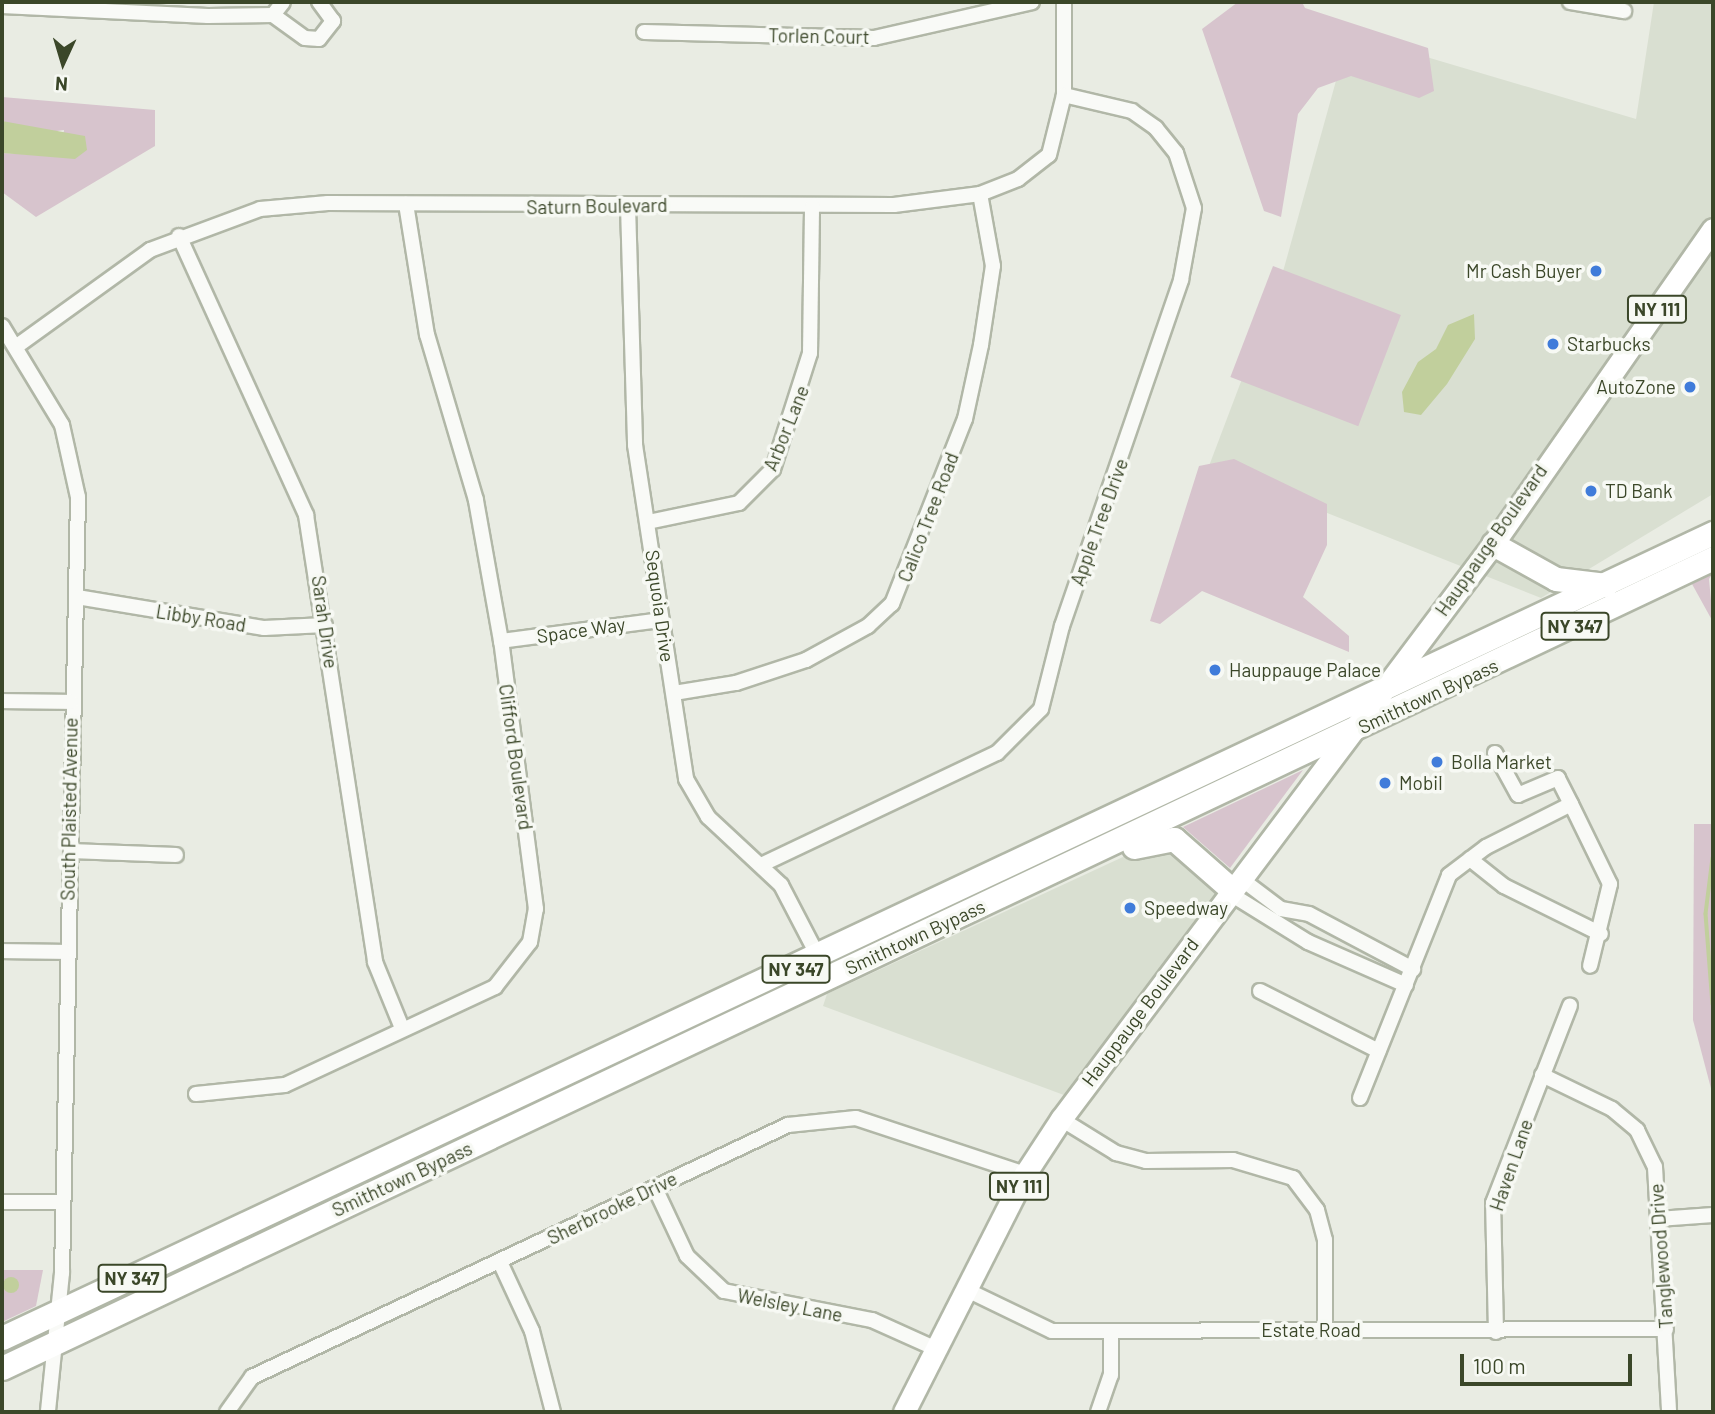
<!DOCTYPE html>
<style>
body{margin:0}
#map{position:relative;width:1715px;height:1414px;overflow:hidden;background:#e9ece3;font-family:Barlow,sans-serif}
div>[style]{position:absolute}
.built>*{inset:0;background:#d9dfd1}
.green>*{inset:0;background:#d7c4cd;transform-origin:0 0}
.water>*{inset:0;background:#c1cf9c}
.round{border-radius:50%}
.stream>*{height:3.5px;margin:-1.75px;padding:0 1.75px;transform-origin:1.75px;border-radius:1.75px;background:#c1cf9c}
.roads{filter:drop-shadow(2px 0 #b1b7a7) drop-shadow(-2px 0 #b1b7a7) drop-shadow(0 2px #b1b7a7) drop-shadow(0 -2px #b1b7a7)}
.minor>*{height:14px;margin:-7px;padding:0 7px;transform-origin:7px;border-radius:7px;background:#f9faf7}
.primary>*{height:21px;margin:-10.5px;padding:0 10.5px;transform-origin:10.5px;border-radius:10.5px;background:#fff}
.trunk>*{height:23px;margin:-11.5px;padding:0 11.5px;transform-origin:11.5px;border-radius:11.5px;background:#fff}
.dots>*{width:19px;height:19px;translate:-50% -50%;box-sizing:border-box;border:4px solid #f7f9f4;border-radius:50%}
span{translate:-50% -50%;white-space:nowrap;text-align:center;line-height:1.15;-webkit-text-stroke:7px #f7f9f4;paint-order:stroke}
.shield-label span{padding:2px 5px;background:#f7f9f4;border:2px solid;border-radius:5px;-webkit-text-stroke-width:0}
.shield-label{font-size:18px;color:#3b4729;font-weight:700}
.street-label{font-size:19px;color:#3b4729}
.poi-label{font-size:19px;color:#3b4729}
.right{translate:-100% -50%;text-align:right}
.left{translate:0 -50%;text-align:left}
.frame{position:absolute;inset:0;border:4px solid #3b4729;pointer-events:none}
.north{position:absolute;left:28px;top:28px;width:70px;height:70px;-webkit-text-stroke:5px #f7f9f4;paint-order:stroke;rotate:184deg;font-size:19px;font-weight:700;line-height:28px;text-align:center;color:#3b4729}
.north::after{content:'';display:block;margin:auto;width:24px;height:32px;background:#3b4729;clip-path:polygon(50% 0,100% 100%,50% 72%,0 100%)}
.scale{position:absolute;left:1460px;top:1354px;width:172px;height:32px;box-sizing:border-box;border:4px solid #3b4729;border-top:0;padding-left:9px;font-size:21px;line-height:24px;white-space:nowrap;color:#3b4729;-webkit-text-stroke:5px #f7f9f4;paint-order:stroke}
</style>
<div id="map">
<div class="built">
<i style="clip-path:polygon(1654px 2px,1713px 2px,1713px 494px,1541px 598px,1209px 466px,1284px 268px,1349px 34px,1636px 119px)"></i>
<i style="clip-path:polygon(1151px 844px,1176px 847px,1221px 887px,1072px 1098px,823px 1006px,827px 994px)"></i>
</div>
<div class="green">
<i style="clip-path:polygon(1238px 2px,1302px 2px,1305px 8px,1428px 48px,1434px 91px,1419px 98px,1351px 76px,1318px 88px,1298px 114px,1281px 217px,1264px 211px,1202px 29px)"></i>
<i style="clip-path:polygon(2px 97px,155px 110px,155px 146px,36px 217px,2px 192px,2px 153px,61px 156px,64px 130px,43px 133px,2px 121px)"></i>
<i style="left:1273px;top:266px;width:137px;height:119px;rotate:21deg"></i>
<i style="clip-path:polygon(1234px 459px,1327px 504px,1327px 545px,1303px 597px,1349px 636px,1349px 652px,1202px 591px,1160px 624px,1150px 621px,1199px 466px)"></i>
<i style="clip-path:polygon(1713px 573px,1709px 579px,1713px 622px,1692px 584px)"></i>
<i style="clip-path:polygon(1303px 770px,1230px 868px,1183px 827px)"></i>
<i style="clip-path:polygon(1694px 824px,1713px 824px,1713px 1096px,1693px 1020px)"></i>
<i style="clip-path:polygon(2px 1270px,43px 1270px,36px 1306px,2px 1322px)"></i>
</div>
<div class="water">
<i style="clip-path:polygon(2px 121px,85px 136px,87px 150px,75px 159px,2px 153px)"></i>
<i style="clip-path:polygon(1474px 314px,1475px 339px,1447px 384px,1421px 415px,1404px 412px,1402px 392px,1418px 362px,1436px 349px,1448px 325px)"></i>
<i class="round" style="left:3px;top:1277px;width:16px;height:16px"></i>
</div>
<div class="stream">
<i style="left:1713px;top:858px;width:56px;rotate:97.1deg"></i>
<i style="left:1706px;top:914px;width:90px;rotate:85.6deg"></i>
</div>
<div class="roads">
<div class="minor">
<i style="left:1570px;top:2px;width:55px;rotate:9.5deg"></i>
<i style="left:2px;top:6px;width:206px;rotate:2.8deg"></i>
<i style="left:208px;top:16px;width:65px;rotate:-0.9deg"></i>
<i style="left:273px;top:15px;width:16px;rotate:-52deg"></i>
<i style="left:273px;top:15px;width:39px;rotate:36deg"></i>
<i style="left:305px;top:38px;width:14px;rotate:4deg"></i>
<i style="left:319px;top:39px;width:23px;rotate:-52deg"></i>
<i style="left:333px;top:21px;width:24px;rotate:-126deg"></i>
<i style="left:644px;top:32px;width:230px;rotate:1.5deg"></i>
<i style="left:874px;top:38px;width:162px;rotate:-12.8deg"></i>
<i style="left:628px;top:206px;width:239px;rotate:88.3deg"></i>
<i style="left:635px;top:445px;width:338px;rotate:81.3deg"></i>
<i style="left:686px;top:779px;width:44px;rotate:59.9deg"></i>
<i style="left:708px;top:817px;width:100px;rotate:43deg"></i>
<i style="left:781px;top:885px;width:82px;rotate:62.5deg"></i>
<i style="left:179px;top:236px;width:307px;rotate:65.5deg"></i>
<i style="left:306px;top:515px;width:452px;rotate:81.2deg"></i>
<i style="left:375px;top:962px;width:71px;rotate:67.8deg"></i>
<i style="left:2px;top:326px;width:116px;rotate:58.8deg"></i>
<i style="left:62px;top:425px;width:74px;rotate:77.5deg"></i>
<i style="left:78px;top:497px;width:776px;rotate:91.18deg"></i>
<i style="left:62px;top:1273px;width:140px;rotate:95.8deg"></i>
<i style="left:17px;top:346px;width:164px;rotate:-35.8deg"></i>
<i style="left:150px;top:250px;width:117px;rotate:-20.4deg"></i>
<i style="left:260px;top:209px;width:68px;rotate:-5deg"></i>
<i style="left:328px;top:203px;width:566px;rotate:0.2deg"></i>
<i style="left:894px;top:205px;width:87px;rotate:-7.3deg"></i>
<i style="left:980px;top:194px;width:41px;rotate:-21.5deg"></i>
<i style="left:1018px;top:179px;width:39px;rotate:-38deg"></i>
<i style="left:1049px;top:155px;width:62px;rotate:-76deg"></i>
<i style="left:1064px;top:95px;width:93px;rotate:-90deg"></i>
<i style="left:648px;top:522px;width:93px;rotate:-11.8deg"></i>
<i style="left:739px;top:503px;width:48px;rotate:-45deg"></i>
<i style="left:773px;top:469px;width:122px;rotate:-72.3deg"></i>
<i style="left:810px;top:353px;width:147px;rotate:-89.2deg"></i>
<i style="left:77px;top:597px;width:190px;rotate:9.4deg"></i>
<i style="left:264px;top:628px;width:61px;rotate:-2.8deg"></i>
<i style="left:501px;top:641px;width:161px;rotate:-7.5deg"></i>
<i style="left:674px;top:693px;width:63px;rotate:-9.2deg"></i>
<i style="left:736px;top:683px;width:74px;rotate:-18.2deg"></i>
<i style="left:806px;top:660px;width:71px;rotate:-28.7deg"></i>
<i style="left:868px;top:626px;width:33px;rotate:-43deg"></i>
<i style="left:892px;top:604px;width:199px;rotate:-68.5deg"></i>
<i style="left:965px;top:419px;width:76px;rotate:-77.8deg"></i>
<i style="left:981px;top:345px;width:80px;rotate:-81.4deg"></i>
<i style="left:993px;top:266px;width:73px;rotate:-100.2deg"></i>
<i style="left:2px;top:701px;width:69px;rotate:0.8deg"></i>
<i style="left:1571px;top:804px;width:89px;rotate:64deg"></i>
<i style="left:1610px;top:884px;width:84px;rotate:103.7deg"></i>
<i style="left:71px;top:851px;width:105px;rotate:2.2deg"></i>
<i style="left:1470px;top:859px;width:43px;rotate:38.5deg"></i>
<i style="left:1504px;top:886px;width:108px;rotate:26.3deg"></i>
<i style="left:763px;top:864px;width:259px;rotate:-25.4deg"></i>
<i style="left:997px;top:753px;width:62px;rotate:-45deg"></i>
<i style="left:1041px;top:709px;width:86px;rotate:-75.8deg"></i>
<i style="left:1062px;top:626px;width:366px;rotate:-71deg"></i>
<i style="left:1181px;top:280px;width:73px;rotate:-79.8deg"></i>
<i style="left:1194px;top:208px;width:58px;rotate:-108.1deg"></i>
<i style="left:1176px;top:153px;width:32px;rotate:-129deg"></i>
<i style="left:1156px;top:128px;width:29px;rotate:-145deg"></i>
<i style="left:1132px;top:111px;width:70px;rotate:-166.8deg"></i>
<i style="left:1240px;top:878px;width:51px;rotate:37.1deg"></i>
<i style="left:1281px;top:909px;width:28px;rotate:10deg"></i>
<i style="left:1309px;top:914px;width:118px;rotate:27.9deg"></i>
<i style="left:1229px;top:893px;width:93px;rotate:31.8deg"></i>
<i style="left:1308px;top:942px;width:107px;rotate:23.7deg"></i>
<i style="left:2px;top:951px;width:62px;rotate:0.9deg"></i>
<i style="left:1260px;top:991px;width:133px;rotate:26.8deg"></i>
<i style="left:1542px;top:1075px;width:78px;rotate:25.9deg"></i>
<i style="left:1612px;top:1109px;width:33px;rotate:40deg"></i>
<i style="left:1637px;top:1130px;width:41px;rotate:64.1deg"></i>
<i style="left:1655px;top:1167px;width:245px;rotate:86.7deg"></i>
<i style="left:196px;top:1094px;width:89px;rotate:-5.8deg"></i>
<i style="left:285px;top:1085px;width:232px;rotate:-25deg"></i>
<i style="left:495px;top:987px;width:57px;rotate:-52.1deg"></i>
<i style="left:530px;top:942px;width:34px;rotate:-80deg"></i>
<i style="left:536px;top:909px;width:270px;rotate:-97.4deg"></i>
<i style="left:501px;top:641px;width:143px;rotate:-100.1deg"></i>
<i style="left:476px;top:500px;width:172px;rotate:-106.5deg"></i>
<i style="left:427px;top:335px;width:133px;rotate:-99.1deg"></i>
<i style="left:1360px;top:1098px;width:240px;rotate:-68.2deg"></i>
<i style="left:1449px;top:875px;width:46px;rotate:-37.1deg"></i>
<i style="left:1486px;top:847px;width:95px;rotate:-26.8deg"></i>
<i style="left:1571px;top:804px;width:29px;rotate:-117deg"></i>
<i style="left:1558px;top:778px;width:43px;rotate:157deg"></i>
<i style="left:1518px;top:795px;width:48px;rotate:-118.7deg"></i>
<i style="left:1061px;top:1119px;width:65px;rotate:31.7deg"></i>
<i style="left:1116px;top:1153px;width:31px;rotate:15deg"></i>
<i style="left:1146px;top:1161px;width:87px;rotate:-0.7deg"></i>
<i style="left:1233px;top:1160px;width:63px;rotate:16.7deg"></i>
<i style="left:1293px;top:1178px;width:40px;rotate:53deg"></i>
<i style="left:1317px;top:1210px;width:31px;rotate:75deg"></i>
<i style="left:1325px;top:1240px;width:90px;rotate:90deg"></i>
<i style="left:655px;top:1188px;width:75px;rotate:64.8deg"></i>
<i style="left:687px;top:1256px;width:51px;rotate:43.4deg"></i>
<i style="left:724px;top:1291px;width:151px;rotate:11.1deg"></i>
<i style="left:872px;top:1320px;width:68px;rotate:24.3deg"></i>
<i style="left:2px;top:1202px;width:61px"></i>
<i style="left:1658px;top:1219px;width:55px;rotate:-4.2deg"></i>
<i style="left:500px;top:1262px;width:76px;rotate:65.1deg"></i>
<i style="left:532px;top:1331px;width:84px;rotate:75.5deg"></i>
<i style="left:967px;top:1290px;width:94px;rotate:25.8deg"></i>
<i style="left:1052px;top:1331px;width:614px;rotate:-0.19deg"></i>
<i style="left:1496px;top:1332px;width:129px;rotate:-91.3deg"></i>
<i style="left:1493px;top:1203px;width:212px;rotate:-68.7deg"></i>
<i style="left:227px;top:1412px;width:43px;rotate:-54.5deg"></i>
<i style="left:252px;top:1377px;width:592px;rotate:-25.18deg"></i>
<i style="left:788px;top:1125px;width:68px;rotate:-5.9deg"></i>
<i style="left:856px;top:1118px;width:178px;rotate:18.3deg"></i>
<i style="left:1098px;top:1412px;width:39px;rotate:-71deg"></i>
<i style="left:1111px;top:1375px;width:42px;rotate:-90deg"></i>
</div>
<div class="primary">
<i style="left:904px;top:1412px;width:267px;rotate:-63.1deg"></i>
<i style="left:1025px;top:1174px;width:66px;rotate:-56.8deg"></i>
<i style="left:1061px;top:1119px;width:719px;rotate:-53.08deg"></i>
<i style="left:1493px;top:544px;width:384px;rotate:-55.1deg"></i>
</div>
<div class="trunk">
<i style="left:1493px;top:544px;width:72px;rotate:29.1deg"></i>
<i style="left:1556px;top:579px;width:50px;rotate:6.8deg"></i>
<i style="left:1134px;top:847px;width:41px;rotate:-11.3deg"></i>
<i style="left:1174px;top:839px;width:76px;rotate:41.3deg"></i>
<i style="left:2px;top:1338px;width:1891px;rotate:-25.2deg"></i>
<i style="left:2px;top:1368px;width:1893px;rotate:-25.33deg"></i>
</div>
</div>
<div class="dots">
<i style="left:1596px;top:271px;background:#407cda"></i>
<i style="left:1553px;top:344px;background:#407cda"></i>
<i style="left:1690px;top:387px;background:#407cda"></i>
<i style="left:1591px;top:491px;background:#407cda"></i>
<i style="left:1215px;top:670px;background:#407cda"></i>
<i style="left:1437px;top:762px;background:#407cda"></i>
<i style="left:1385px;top:783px;background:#407cda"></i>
<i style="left:1130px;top:908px;background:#407cda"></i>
</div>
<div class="shield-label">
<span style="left:1657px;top:309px">NY 111</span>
<span style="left:1575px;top:626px">NY 347</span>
<span style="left:796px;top:969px">NY 347</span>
<span style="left:1019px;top:1186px">NY 111</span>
<span style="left:132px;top:1278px">NY 347</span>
</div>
<div class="street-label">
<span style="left:819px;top:36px;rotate:1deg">Torlen Court</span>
<span style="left:597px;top:206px;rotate:-1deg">Saturn Boulevard</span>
<span style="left:786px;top:428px;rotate:-68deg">Arbor Lane</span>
<span style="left:928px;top:517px;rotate:-69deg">Calico Tree Road</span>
<span style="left:1099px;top:522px;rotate:-70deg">Apple Tree Drive</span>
<span style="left:1491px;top:540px;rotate:-55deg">Hauppauge Boulevard</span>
<span style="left:660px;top:606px;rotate:82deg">Sequoia Drive</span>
<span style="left:201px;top:618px;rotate:9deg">Libby Road</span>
<span style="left:325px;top:622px;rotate:82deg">Sarah Drive</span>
<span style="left:581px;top:630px;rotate:-8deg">Space Way</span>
<span style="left:1428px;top:696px;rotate:-25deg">Smithtown Bypass</span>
<span style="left:516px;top:757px;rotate:82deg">Clifford Boulevard</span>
<span style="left:69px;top:809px;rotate:-89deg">South Plaisted Avenue</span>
<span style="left:915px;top:937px;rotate:-25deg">Smithtown Bypass</span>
<span style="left:1140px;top:1012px;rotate:-53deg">Hauppauge Boulevard</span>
<span style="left:1511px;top:1165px;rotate:-71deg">Haven Lane</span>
<span style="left:402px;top:1179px;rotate:-25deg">Smithtown Bypass</span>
<span style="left:612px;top:1208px;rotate:-26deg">Sherbrooke Drive</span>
<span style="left:1661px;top:1256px;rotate:-94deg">Tanglewood Drive</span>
<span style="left:790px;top:1305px;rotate:11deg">Welsley Lane</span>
<span style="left:1311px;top:1330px">Estate Road</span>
</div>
<div class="poi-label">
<span class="right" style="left:1582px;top:271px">Mr Cash Buyer</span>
<span class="left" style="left:1567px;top:344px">Starbucks</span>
<span class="right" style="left:1676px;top:387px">AutoZone</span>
<span class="left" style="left:1605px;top:491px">TD Bank</span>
<span class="left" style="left:1229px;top:670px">Hauppauge Palace</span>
<span class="left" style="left:1451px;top:762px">Bolla Market</span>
<span class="left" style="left:1399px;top:783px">Mobil</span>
<span class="left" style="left:1144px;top:908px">Speedway</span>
</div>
<div class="frame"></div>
<div class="north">N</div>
<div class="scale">100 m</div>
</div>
